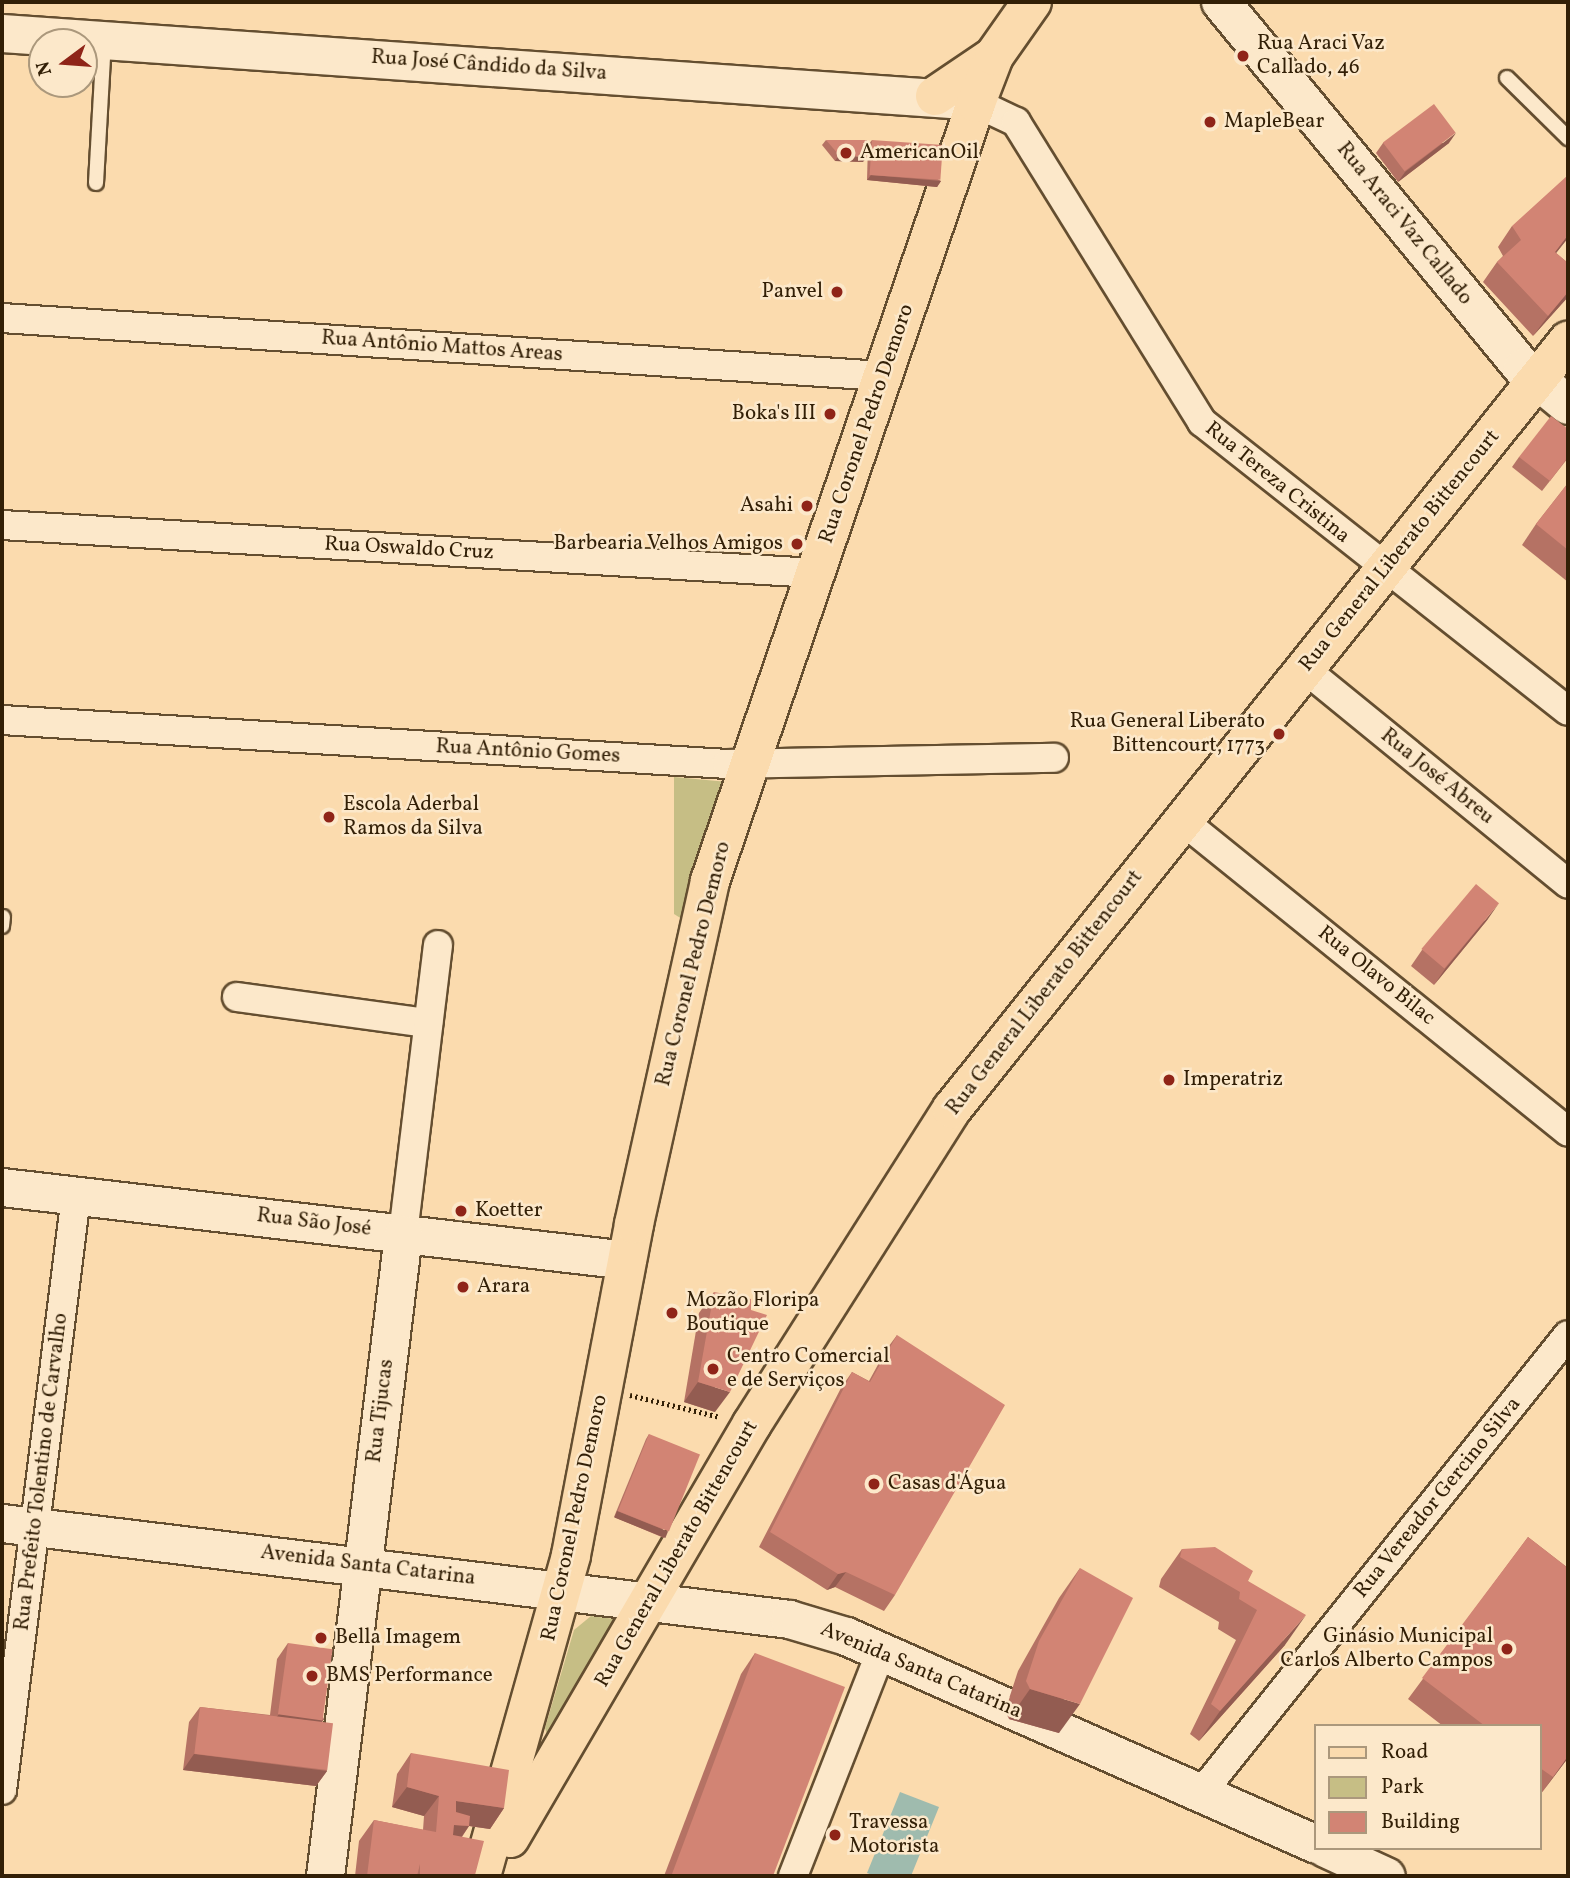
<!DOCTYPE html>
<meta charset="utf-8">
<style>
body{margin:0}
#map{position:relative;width:1570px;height:1878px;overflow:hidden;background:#fbdbae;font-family:Vollkorn,serif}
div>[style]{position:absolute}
.green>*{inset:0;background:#c6be85}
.water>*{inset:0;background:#9fbbae}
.path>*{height:4.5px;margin-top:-2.25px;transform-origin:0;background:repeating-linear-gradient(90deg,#321f06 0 2px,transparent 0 5.5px)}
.roads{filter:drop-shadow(2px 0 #644e30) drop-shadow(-2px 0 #644e30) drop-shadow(0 2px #644e30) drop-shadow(0 -2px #644e30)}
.service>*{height:14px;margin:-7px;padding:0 7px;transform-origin:7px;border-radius:7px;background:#fce8ca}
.minor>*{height:28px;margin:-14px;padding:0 14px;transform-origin:14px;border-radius:14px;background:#fce8ca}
.tertiary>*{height:37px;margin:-18.5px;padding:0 18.5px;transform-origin:18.5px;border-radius:18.5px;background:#fce8ca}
.secondary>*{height:38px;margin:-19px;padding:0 19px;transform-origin:19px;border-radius:19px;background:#fce8ca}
.primary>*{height:38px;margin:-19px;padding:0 19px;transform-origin:19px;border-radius:19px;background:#fbdbae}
.wall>*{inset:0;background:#b57264}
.shaded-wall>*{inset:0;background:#935c51;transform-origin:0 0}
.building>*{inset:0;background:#d28474;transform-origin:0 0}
.dots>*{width:19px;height:19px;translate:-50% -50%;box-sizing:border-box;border:4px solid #fce8ca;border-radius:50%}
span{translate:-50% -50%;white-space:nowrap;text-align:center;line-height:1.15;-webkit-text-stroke:5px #fce8ca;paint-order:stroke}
.poi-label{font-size:21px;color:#321f06}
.left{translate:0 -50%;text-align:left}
.right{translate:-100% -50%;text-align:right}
.street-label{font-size:21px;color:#321f06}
.frame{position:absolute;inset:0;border:4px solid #321f06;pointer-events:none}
.legend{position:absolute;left:1314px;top:1724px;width:228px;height:126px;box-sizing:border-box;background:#fce8ca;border:2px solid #ab987c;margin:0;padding:9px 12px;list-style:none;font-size:21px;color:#321f06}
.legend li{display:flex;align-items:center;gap:14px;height:35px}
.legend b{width:35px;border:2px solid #ab987c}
.north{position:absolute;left:28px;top:28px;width:70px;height:70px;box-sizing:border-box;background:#fce8ca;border:2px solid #ab987c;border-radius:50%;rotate:254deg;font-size:19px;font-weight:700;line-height:28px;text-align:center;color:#321f06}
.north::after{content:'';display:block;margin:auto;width:24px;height:32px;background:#8f2418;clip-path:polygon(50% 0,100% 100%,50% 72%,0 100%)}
</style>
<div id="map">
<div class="green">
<i style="clip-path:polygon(674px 777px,728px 782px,682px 919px,674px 914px)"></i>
<i style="clip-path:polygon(591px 1616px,615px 1619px,622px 1627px,548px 1738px,545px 1728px,574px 1630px)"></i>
</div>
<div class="water">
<i style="clip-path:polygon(900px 1792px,939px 1807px,911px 1876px,875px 1876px,867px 1873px)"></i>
</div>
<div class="path">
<i style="left:630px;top:1395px;width:93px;rotate:13.7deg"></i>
</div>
<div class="roads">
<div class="service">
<i style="left:1507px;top:78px;width:86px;rotate:44.5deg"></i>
<i style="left:96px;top:183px;width:142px;rotate:-86.8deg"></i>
<i style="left:2px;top:926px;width:9px;rotate:-84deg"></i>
</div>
<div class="minor">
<i style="left:976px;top:103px;width:44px;rotate:25.4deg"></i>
<i style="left:1016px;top:122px;width:353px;rotate:58.2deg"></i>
<i style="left:1202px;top:422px;width:466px;rotate:38.3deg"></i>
<i style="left:2px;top:318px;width:882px;rotate:3.77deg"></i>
<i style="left:2px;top:525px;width:814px;rotate:3.38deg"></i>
<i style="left:1306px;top:670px;width:338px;rotate:39.2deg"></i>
<i style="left:2px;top:720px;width:726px;rotate:3.47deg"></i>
<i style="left:727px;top:764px;width:327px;rotate:-1.1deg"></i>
<i style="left:1183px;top:821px;width:495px;rotate:38.9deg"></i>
<i style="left:237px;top:997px;width:193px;rotate:7.8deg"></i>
<i style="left:403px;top:1234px;width:291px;rotate:-83.1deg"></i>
<i style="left:2px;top:1790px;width:599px;rotate:-82.9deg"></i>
<i style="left:1202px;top:1792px;width:585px;rotate:-51.31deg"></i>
<i style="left:793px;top:1876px;width:242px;rotate:-68.6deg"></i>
</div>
<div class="tertiary">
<i style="left:2px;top:33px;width:965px;rotate:3.98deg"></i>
<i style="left:2px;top:1187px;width:629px;rotate:6.66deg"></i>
<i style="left:2px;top:1523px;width:793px;rotate:6.95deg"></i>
<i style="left:789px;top:1619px;width:59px;rotate:16.6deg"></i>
<i style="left:846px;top:1636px;width:514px;rotate:23.87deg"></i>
<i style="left:1325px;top:1848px;width:67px;rotate:24.7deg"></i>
<i style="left:325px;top:1876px;width:647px;rotate:-83.07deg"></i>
</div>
<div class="secondary">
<i style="left:1221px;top:2px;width:475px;rotate:50.5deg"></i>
<i style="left:1523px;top:368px;width:58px;rotate:39.4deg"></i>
</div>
<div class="primary">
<i style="left:935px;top:96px;width:71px;rotate:-34.1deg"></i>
<i style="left:510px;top:1838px;width:480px;rotate:-59.7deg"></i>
<i style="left:752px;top:1424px;width:373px;rotate:-57.6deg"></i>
<i style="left:952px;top:1109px;width:985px;rotate:-51.27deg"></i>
<i style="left:481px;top:1876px;width:333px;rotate:-74.3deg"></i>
<i style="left:571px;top:1555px;width:337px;rotate:-79.2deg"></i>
<i style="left:634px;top:1224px;width:351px;rotate:-77.5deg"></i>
<i style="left:710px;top:881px;width:822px;rotate:-71.12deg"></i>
<i style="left:976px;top:103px;width:50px;rotate:-69deg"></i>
<i style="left:994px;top:56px;width:66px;rotate:-54.9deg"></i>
</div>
</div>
<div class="wall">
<i style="clip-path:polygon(826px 140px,863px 162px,835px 161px,822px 145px)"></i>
<i style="clip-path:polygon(872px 140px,941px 181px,937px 187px,867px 180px,868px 145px)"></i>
<i style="clip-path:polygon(1383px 143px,1449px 143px,1398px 182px,1376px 153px)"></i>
<i style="clip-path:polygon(1512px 226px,1568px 238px,1556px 253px,1568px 263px,1568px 297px,1533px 336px,1483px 282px,1497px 262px,1503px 256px,1498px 247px)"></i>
<i style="clip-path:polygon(1519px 457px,1568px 458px,1542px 491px,1512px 467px)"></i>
<i style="clip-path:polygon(1568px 483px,1568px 582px,1522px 545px,1536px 524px)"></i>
<i style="clip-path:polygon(1488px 919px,1434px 985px,1411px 966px,1422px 950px)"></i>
<i style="clip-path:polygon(714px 1292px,715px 1412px,684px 1402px,699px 1313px)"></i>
<i style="clip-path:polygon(897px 1335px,895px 1595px,884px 1611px,835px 1587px,827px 1590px,759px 1547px,841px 1388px,852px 1372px,869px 1381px,886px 1350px)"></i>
<i style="clip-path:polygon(649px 1434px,664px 1538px,614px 1517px,646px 1439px)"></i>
<i style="clip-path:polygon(1528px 1537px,1568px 1568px,1568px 1758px,1540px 1795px,1540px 1726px,1443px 1726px,1408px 1699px)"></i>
<i style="clip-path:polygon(1182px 1549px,1248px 1581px,1285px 1645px,1199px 1741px,1190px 1734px,1236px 1640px,1218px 1629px,1219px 1622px,1159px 1587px,1161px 1579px)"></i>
<i style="clip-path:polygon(1080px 1568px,1059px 1733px,1009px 1719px,1005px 1711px,1018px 1671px,1059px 1598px)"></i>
<i style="clip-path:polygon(288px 1643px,324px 1719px,322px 1722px,327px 1771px,316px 1786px,183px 1770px,189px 1722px,200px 1707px,270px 1715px,277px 1659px)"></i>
<i style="clip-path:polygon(755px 1653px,773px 1876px,664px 1876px,741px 1674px)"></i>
<i style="clip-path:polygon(411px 1753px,504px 1808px,490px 1829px,469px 1826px,462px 1837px,475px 1875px,474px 1876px,355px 1876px,359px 1841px,374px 1820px,423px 1830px,424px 1816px,392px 1807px,397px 1774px)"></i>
</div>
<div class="shaded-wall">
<i style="clip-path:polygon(1456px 133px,1449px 143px,1398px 182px,1405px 172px)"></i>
<i style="clip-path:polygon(839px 155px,867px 157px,863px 162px,835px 161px)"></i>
<i style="clip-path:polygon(871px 175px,941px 181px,937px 187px,867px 180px)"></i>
<i style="clip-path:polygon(1568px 235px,1568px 238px,1541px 272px,1555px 252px)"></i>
<i style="clip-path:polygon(1568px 292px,1568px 297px,1533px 336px,1548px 316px)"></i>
<i style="clip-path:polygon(1499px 903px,1488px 919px,1434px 985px,1445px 969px)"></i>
<i style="clip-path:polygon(698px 1382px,730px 1392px,715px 1412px,684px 1402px)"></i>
<i style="left:617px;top:1511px;width:55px;height:7px;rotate:22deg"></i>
<i style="clip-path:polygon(846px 1572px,835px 1587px,827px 1590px,838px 1574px)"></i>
<i style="clip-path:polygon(1306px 1615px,1285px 1645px,1199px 1741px,1220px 1711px)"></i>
<i style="clip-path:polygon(1030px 1689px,1080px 1704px,1059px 1733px,1009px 1719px)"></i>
<i style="clip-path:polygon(279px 1714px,324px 1719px,313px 1735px,268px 1729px)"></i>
<i style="clip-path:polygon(194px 1754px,327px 1771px,316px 1786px,183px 1770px)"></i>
<i style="clip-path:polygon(1568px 1756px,1568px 1758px,1540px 1795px,1553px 1777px)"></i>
<i style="clip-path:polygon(407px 1787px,439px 1796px,424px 1816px,392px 1807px)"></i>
<i style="clip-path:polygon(456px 1801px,504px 1808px,490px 1829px,442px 1822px)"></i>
<i style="clip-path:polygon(454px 1825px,469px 1826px,455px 1846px,440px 1845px)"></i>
</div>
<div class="building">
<i style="left:1434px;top:104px;width:36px;height:64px;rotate:53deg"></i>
<i style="clip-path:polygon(826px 140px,867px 140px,867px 157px,839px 155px)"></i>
<i style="left:872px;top:140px;width:71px;height:35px;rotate:4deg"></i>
<i style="clip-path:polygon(1568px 175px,1568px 235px,1555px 252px,1568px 263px,1568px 292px,1548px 316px,1497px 262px,1521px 240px,1512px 226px)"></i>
<i style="clip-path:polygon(1551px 416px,1568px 429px,1568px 457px,1550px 481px,1519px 457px)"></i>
<i style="clip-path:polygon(1568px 483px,1568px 550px,1536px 524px)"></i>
<i style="left:1476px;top:884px;width:30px;height:85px;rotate:40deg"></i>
<i style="clip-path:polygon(714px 1292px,751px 1299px,751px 1310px,767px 1315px,730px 1392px,698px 1382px)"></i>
<i style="clip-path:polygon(897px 1335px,1005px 1405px,895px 1595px,846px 1572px,838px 1574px,770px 1532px,852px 1372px,870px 1382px)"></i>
<i style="left:649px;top:1434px;width:55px;height:83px;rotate:22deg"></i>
<i style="clip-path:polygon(1528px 1537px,1568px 1568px,1568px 1756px,1553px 1777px,1540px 1768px,1540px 1726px,1485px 1726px,1422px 1678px)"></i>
<i style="clip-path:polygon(1215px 1547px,1253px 1571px,1248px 1581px,1306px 1615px,1220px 1711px,1211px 1704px,1257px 1610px,1239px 1599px,1240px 1592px,1180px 1557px,1182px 1549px)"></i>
<i style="clip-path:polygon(1080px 1568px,1133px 1598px,1080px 1704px,1030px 1689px,1026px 1681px,1039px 1641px)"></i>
<i style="left:288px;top:1643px;width:45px;height:72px;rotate:8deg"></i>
<i style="clip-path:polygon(755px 1653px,845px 1687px,773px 1876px,678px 1876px,672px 1874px)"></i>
<i style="left:200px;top:1707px;width:134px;height:47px;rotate:7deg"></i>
<i style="clip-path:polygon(411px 1753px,509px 1770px,504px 1808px,456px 1801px,456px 1812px,470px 1816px,469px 1826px,454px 1825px,453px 1835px,484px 1841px,475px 1875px,420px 1876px,420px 1864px,417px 1876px,367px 1876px,374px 1820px,436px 1832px,439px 1796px,407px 1787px)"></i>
</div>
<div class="dots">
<i style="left:1243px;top:56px;background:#8f2418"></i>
<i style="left:1210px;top:122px;background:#8f2418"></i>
<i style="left:846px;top:153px;background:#8f2418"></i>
<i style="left:837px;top:292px;background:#8f2418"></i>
<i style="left:830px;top:414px;background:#8f2418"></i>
<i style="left:807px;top:506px;background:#8f2418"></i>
<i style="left:797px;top:544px;background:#8f2418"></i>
<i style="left:1279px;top:734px;background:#8f2418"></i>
<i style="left:329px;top:817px;background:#8f2418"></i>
<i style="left:1169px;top:1080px;background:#8f2418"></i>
<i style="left:461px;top:1211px;background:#8f2418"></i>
<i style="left:463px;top:1287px;background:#8f2418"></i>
<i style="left:672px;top:1313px;background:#8f2418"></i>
<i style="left:713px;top:1369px;background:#8f2418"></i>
<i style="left:874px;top:1484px;background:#8f2418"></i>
<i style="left:321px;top:1638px;background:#8f2418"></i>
<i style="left:1507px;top:1649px;background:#8f2418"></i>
<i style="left:312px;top:1676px;background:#8f2418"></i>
<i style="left:835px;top:1835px;background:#8f2418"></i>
</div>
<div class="poi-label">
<span class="left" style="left:1257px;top:56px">Rua Araci Vaz<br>Callado, 46</span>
<span class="left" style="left:1224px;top:122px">MapleBear</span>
<span class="left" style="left:860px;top:153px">AmericanOil</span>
<span class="right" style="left:823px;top:292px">Panvel</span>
<span class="right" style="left:816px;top:414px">Boka's III</span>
<span class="right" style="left:793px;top:506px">Asahi</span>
<span class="right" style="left:783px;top:544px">Barbearia Velhos Amigos</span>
<span class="right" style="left:1265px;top:734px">Rua General Liberato<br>Bittencourt, 1773</span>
<span class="left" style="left:343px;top:817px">Escola Aderbal<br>Ramos da Silva</span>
<span class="left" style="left:1183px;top:1080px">Imperatriz</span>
<span class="left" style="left:475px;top:1211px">Koetter</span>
<span class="left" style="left:477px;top:1287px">Arara</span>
<span class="left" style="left:686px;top:1313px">Mozão Floripa<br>Boutique</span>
<span class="left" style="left:727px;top:1369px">Centro Comercial<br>e de Serviços</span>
<span class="left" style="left:888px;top:1484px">Casas d'Água</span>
<span class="right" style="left:1493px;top:1649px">Ginásio Municipal<br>Carlos Alberto Campos</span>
<span class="left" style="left:335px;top:1638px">Bella Imagem</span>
<span class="left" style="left:326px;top:1676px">BMS Performance</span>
<span class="left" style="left:849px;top:1835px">Travessa<br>Motorista</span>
</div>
<div class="street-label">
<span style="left:489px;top:66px;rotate:4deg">Rua José Cândido da Silva</span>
<span style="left:1404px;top:224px;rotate:51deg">Rua Araci Vaz Callado</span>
<span style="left:442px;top:347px;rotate:4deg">Rua Antônio Mattos Areas</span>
<span style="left:867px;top:424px;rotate:-71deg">Rua Coronel Pedro Demoro</span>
<span style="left:1277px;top:483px;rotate:39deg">Rua Tereza Cristina</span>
<span style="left:409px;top:549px;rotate:3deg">Rua Oswaldo Cruz</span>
<span style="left:1400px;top:551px;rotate:-51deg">Rua General Liberato Bittencourt</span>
<span style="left:528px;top:752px;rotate:3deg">Rua Antônio Gomes</span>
<span style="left:1437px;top:777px;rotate:39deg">Rua José Abreu</span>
<span style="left:694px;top:964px;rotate:-76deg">Rua Coronel Pedro Demoro</span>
<span style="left:1376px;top:976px;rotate:39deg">Rua Olavo Bilac</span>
<span style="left:1045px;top:993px;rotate:-52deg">Rua General Liberato Bittencourt</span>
<span style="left:314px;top:1223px;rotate:7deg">Rua São José</span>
<span style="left:381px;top:1411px;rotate:-83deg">Rua Tijucas</span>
<span style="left:42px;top:1472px;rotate:-83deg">Rua Prefeito Tolentino de Carvalho</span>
<span style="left:1438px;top:1498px;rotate:-51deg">Rua Vereador Gercino Silva</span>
<span style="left:575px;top:1518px;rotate:-78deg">Rua Coronel Pedro Demoro</span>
<span style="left:677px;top:1554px;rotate:-60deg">Rua General Liberato Bittencourt</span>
<span style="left:368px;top:1566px;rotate:7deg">Avenida Santa Catarina</span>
<span style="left:921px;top:1671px;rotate:23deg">Avenida Santa Catarina</span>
</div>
<div class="frame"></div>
<ul class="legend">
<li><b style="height:9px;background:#fbdbae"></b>Road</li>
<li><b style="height:19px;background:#c6be85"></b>Park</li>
<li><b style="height:19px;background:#d28474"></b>Building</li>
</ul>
<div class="north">N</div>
</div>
